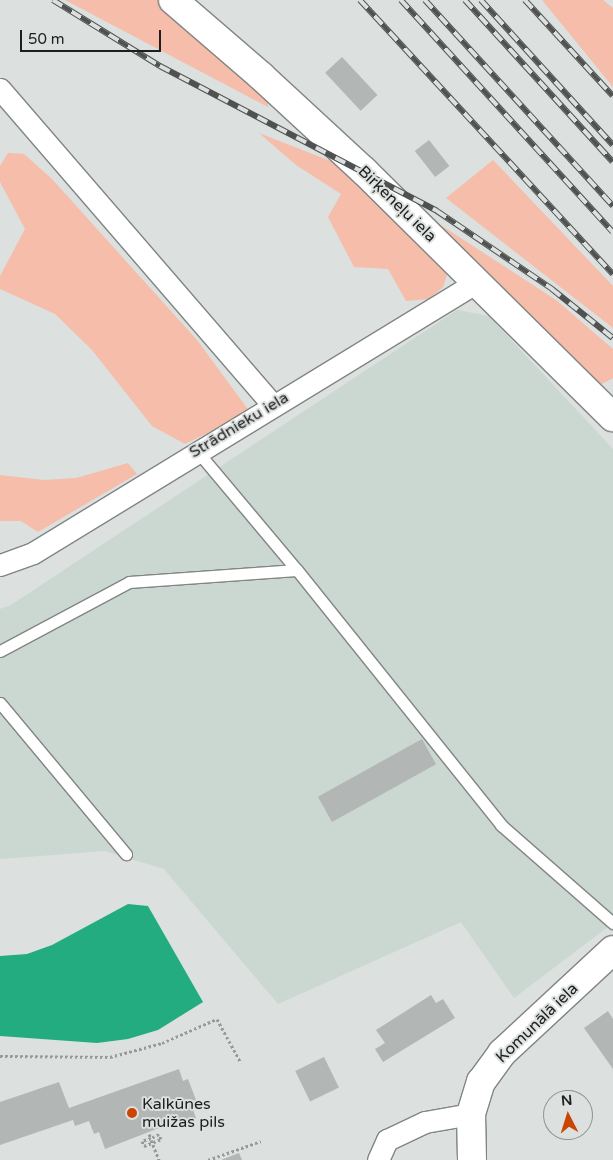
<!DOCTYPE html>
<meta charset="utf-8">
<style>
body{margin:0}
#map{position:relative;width:613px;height:1160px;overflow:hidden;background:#dce0de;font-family:"Varela Round",sans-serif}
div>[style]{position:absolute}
.built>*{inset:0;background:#cbd7d1}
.green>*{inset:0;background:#f5bdaa}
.water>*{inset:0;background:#24ac81}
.building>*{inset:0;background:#b2b7b5;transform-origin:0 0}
.path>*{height:3px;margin-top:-1.5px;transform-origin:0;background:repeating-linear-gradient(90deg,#979a98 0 2.5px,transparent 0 5px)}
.roads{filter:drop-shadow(1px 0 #818583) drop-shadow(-1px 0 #818583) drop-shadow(0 1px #818583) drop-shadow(0 -1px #818583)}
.lane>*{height:11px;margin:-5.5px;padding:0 5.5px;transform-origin:5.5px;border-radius:5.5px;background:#fff}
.street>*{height:21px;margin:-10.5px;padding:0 10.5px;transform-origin:10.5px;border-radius:10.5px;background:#fff}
.secondary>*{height:28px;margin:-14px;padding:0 14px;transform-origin:14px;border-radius:14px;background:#fff}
.rail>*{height:5.5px;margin-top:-2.75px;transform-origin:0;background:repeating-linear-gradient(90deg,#dce0de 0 11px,#4f5251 0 22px);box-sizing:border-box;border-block:1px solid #4f5251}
.dots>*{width:14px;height:14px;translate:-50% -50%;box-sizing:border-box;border:2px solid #dce0de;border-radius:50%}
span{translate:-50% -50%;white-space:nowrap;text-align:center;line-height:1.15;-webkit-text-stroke:4px #dce0de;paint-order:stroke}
.street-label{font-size:16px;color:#1d1f1e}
.poi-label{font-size:16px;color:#1d1f1e}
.left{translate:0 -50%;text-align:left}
.north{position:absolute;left:543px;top:1090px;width:50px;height:50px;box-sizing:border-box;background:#dce0de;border:1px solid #909391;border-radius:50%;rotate:355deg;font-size:14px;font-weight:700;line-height:20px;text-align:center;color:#1d1f1e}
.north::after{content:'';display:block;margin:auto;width:18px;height:22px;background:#ca4502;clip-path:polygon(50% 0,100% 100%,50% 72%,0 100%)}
.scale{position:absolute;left:20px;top:30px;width:141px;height:22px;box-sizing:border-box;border:2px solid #1d1f1e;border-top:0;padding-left:6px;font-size:15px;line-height:18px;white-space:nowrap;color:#1d1f1e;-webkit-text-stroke:4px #dce0de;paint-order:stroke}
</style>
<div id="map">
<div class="built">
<i style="clip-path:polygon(457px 310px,489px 316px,613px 449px,613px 923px,514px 998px,461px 922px,278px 1004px,164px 869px,105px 851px,0 859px,0 609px,11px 605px)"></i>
</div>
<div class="green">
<i style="clip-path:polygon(65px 0,160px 0,268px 97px,268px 107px)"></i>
<i style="clip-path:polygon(542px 0,603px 0,613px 8px,613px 87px)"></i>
<i style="clip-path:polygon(259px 133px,333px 162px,423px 243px,447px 275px,443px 287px,429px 299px,406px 301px,388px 269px,354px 267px,328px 217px,341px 194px,296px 165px)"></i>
<i style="clip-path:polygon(8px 153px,24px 154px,52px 179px,197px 340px,250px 412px,185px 444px,152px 426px,92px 350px,55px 314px,0 289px,0 276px,25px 229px,0 182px,0 166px)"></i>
<i style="clip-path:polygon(493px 160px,613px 286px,613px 328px,446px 198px)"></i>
<i style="clip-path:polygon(413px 207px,556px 300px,613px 349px,613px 378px,600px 385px)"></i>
<i style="clip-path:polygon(128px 463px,137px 474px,38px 532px,21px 521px,0 521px,0 475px,44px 480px,76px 478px)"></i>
</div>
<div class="water">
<i style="clip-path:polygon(128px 904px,148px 906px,203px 1002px,158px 1030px,128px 1039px,97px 1043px,0 1036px,0 956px,27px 954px,52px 945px)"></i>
</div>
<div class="building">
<i style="left:342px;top:57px;width:52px;height:23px;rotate:47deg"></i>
<i style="left:429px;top:140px;width:33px;height:18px;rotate:52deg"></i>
<i style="left:422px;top:739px;width:29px;height:119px;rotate:61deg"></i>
<i style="clip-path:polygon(431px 995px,436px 1003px,443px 999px,455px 1018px,383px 1062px,375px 1049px,385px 1043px,376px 1030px)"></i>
<i style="clip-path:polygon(608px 1011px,613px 1019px,613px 1069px,584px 1028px)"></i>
<i style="left:324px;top:1057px;width:34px;height:32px;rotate:64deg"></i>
<i style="clip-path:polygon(179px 1069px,183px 1081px,188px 1079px,196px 1100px,190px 1102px,196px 1118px,178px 1125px,177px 1121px,105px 1149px,99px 1132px,94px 1134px,89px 1121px,75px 1126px,73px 1120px,0 1145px,0 1102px,59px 1082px,69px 1108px)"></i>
<i style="clip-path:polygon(239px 1153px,242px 1160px,221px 1160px)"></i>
</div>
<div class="path">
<i style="left:0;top:1056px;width:110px;rotate:0.5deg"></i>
<i style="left:110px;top:1057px;width:54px;rotate:-15.1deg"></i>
<i style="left:162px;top:1043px;width:60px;rotate:-23.6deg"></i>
<i style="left:217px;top:1019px;width:50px;rotate:61.4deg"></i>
<i style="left:149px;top:1134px;width:4px;rotate:63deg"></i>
<i style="left:151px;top:1138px;width:9px;rotate:162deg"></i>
<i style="left:142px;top:1141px;width:5px;rotate:68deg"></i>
<i style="left:144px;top:1146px;width:18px;rotate:-22deg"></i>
<i style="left:161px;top:1139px;width:5px;rotate:-112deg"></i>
<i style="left:159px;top:1134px;width:9px;rotate:153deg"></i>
<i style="left:151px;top:1140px;width:22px;rotate:68deg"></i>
<i style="left:208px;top:1160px;width:56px;rotate:-19.7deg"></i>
</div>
<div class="roads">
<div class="lane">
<i style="left:197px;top:451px;width:155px;rotate:50deg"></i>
<i style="left:297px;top:570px;width:327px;rotate:51.3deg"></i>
<i style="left:501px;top:825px;width:149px;rotate:41.2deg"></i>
<i style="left:0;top:651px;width:146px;rotate:-28.1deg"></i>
<i style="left:129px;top:582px;width:168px;rotate:-4.1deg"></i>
<i style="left:0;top:703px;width:197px;rotate:50.2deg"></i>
</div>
<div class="street">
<i style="left:0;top:89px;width:418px;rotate:49.2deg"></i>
<i style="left:0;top:565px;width:35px;rotate:-20deg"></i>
<i style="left:33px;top:553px;width:520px;rotate:-31.4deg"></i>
<i style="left:378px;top:1160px;width:22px;rotate:-66deg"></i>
<i style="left:387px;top:1140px;width:42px;rotate:-25.3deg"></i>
<i style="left:425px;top:1122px;width:47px;rotate:-9.9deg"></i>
</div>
<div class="secondary">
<i style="left:173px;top:0;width:116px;rotate:40.8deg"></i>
<i style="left:261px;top:76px;width:140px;rotate:42.7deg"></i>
<i style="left:364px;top:171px;width:350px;rotate:44.7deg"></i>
<i style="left:472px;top:1160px;width:46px;rotate:-91.2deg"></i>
<i style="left:471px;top:1114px;width:34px;rotate:-73deg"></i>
<i style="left:481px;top:1082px;width:36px;rotate:-54deg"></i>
<i style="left:502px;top:1053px;width:151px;rotate:-42.9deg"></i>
</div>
</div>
<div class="rail">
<i style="left:53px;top:0;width:126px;rotate:31.7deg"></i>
<i style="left:160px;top:66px;width:313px;rotate:27.6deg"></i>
<i style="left:437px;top:211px;width:139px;rotate:34.1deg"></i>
<i style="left:552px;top:289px;width:78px;rotate:38.8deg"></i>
<i style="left:360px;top:0;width:373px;rotate:47.3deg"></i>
<i style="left:401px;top:0;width:314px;rotate:47.6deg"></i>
<i style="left:425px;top:0;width:279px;rotate:47.6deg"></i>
<i style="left:465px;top:0;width:219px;rotate:47.6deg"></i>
<i style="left:481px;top:0;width:196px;rotate:47.7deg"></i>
<i style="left:525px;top:0;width:130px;rotate:47.5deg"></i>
</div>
<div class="dots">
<i style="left:132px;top:1113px;background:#ca4502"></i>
</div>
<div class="street-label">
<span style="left:397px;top:204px;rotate:44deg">Birķeneļu iela</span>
<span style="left:239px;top:425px;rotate:-31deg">Strādnieku iela</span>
<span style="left:537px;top:1023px;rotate:-44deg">Komunālā iela</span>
</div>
<div class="poi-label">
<span class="left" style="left:142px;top:1113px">Kalkūnes<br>muižas pils</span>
</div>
<div class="north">N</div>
<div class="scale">50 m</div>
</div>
